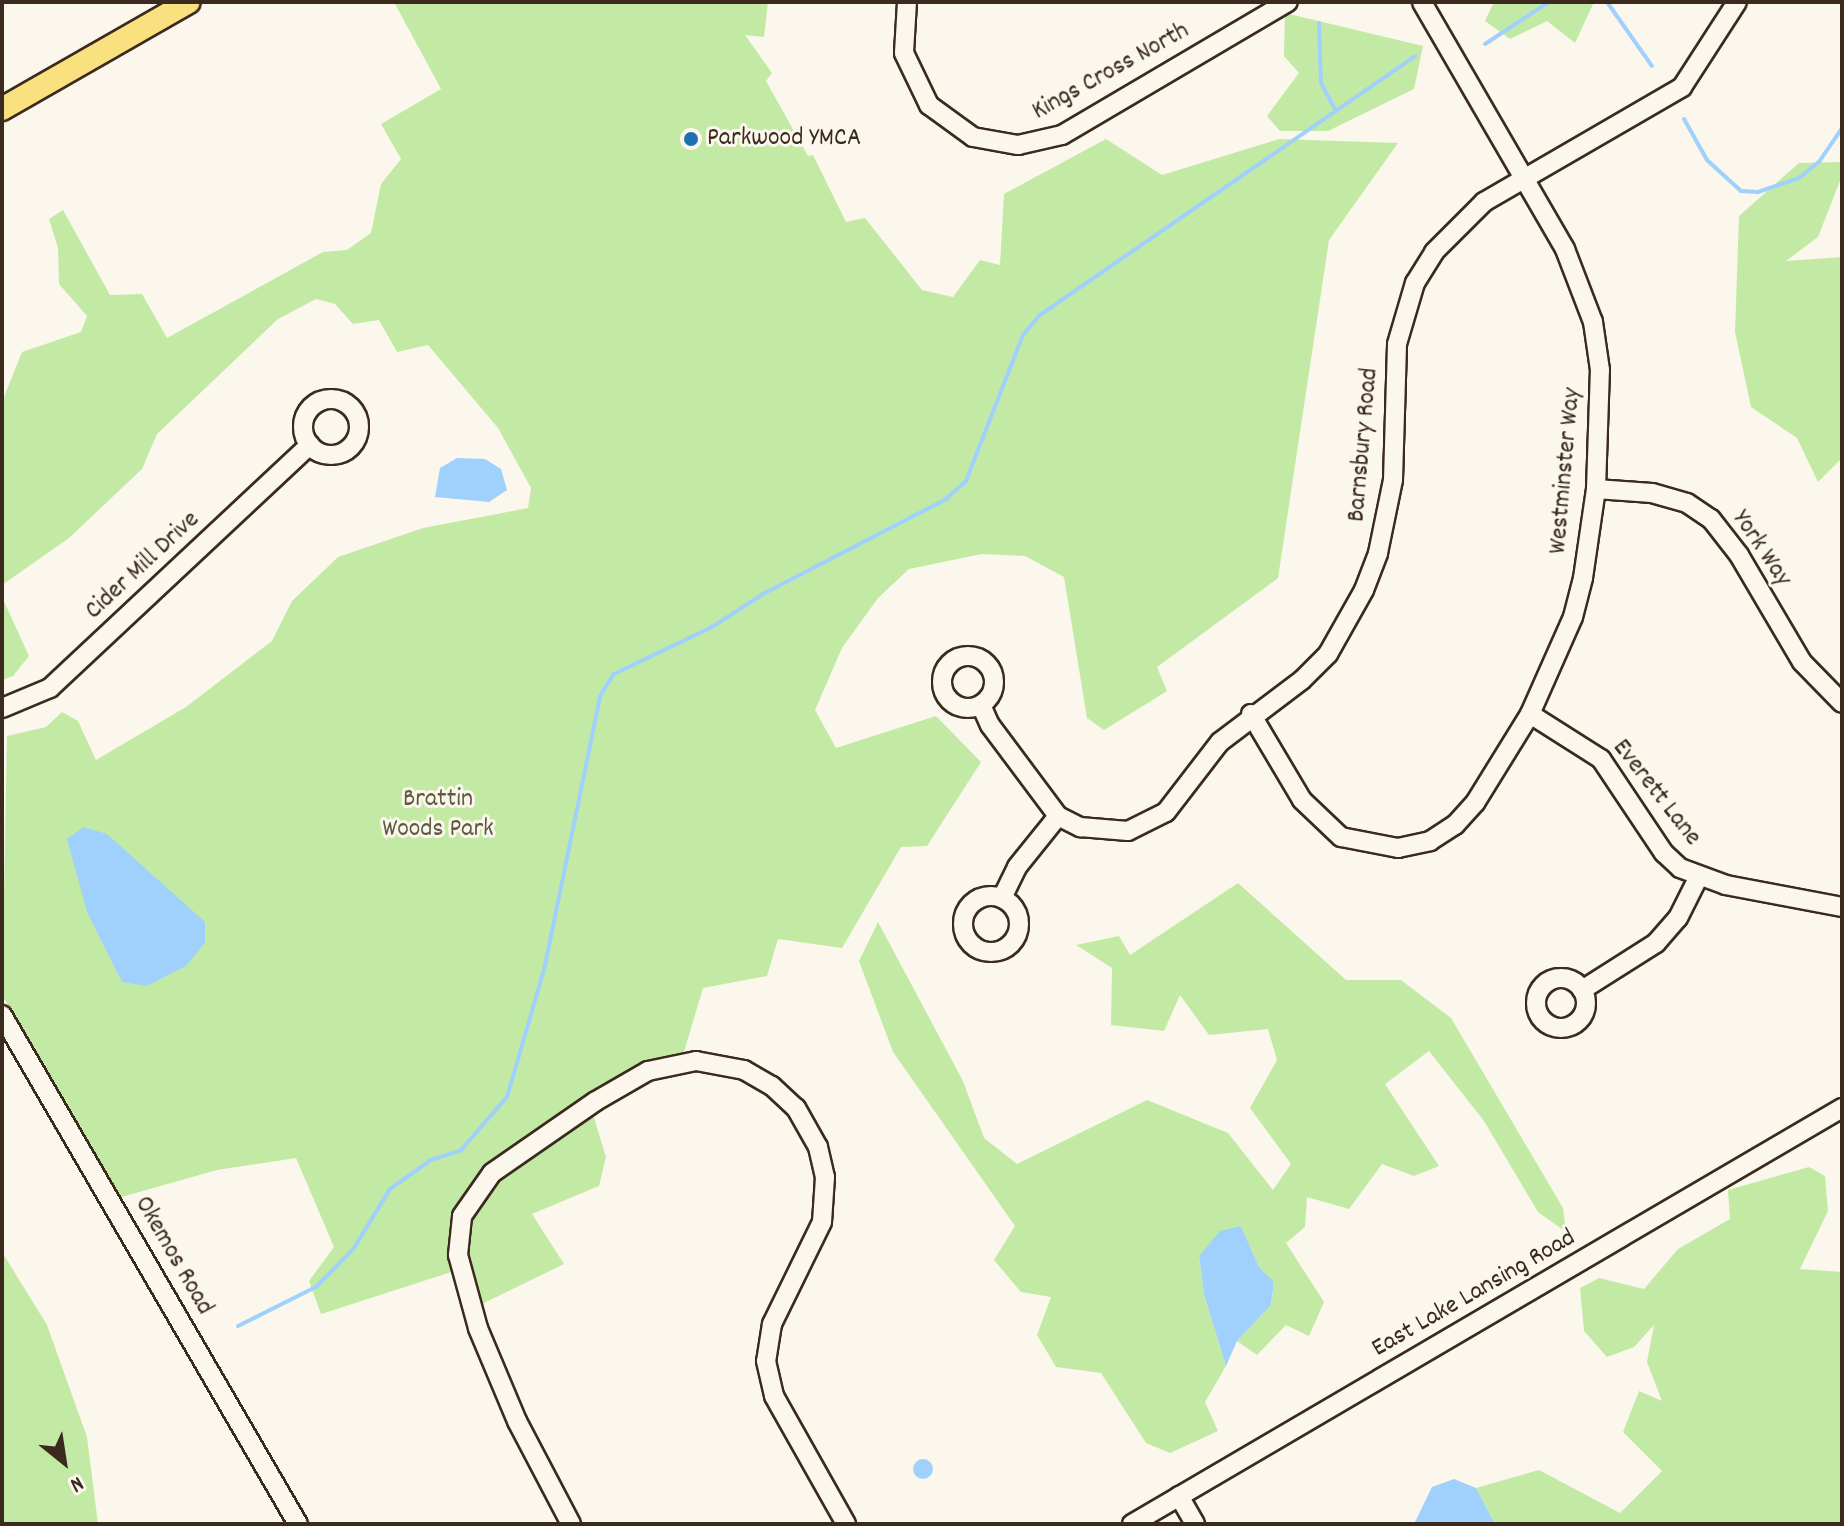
<!DOCTYPE html>
<style>
body{margin:0}
#map{position:relative;width:1844px;height:1526px;overflow:hidden;background:#fbf7ec;font-family:Dekko,sans-serif}
div>[style]{position:absolute}
.green>*{inset:0;background:#c3eaa4}
.water>*{inset:0;background:#a0d0fc}
.round{border-radius:50%}
.stream>*{height:4px;margin:-2px;padding:0 2px;transform-origin:2px;border-radius:2px;background:#a0d0fc}
.roads{filter:drop-shadow(2px 0 #3b2a1e) drop-shadow(-2px 0 #3b2a1e) drop-shadow(0 2px #3b2a1e) drop-shadow(0 -2px #3b2a1e)}
.minor>*{height:18px;margin:-9px;padding:0 9px;transform-origin:9px;border-radius:9px;background:#fbf7ec}
.minor>.ring{margin:-9px;padding:0;box-sizing:content-box;background:none;border:18px solid #fbf7ec;border-radius:50%}
.major>*{height:22px;margin:-11px;padding:0 11px;transform-origin:11px;border-radius:11px;background:#fae180}
.dots>*{width:22px;height:22px;translate:-50% -50%;box-sizing:border-box;border:4px solid #fbf7ec;border-radius:50%}
span{translate:-50% -50%;white-space:nowrap;text-align:center;line-height:1.15;-webkit-text-stroke:6px #fbf7ec;paint-order:stroke}
.street-label{font-size:26px;color:#3b2a1e}
.poi-label{font-size:26px;color:#3b2a1e}
.left{translate:0 -50%;text-align:left}
.park-label{font-size:26px;color:#5d5a40}
.frame{position:absolute;inset:0;border:4px solid #3b2a1e;pointer-events:none}
.north{position:absolute;left:24px;top:1422px;width:80px;height:80px;-webkit-text-stroke:6px #fbf7ec;paint-order:stroke;rotate:150deg;font-size:22px;font-weight:700;line-height:32px;text-align:center;color:#3b2a1e}
.north::after{content:'';display:block;margin:auto;width:28px;height:36px;background:#3b2a1e;clip-path:polygon(50% 0,100% 100%,50% 72%,0 100%)}
</style>
<div id="map">
<div class="green">
<i style="clip-path:polygon(394px 2px,768px 2px,764px 37px,745px 35px,772px 73px,766px 81px,808px 156px,813px 155px,846px 222px,865px 218px,922px 290px,953px 297px,980px 260px,1000px 265px,1004px 194px,1106px 139px,1162px 175px,1279px 139px,1398px 143px,1329px 240px,1278px 578px,1157px 667px,1167px 691px,1104px 730px,1087px 718px,1064px 577px,1025px 556px,982px 554px,909px 569px,878px 598px,842px 648px,815px 710px,836px 748px,936px 716px,981px 762px,927px 846px,901px 847px,842px 948px,778px 939px,767px 976px,703px 988px,684px 1052px,633px 1069px,588px 1098px,606px 1157px,599px 1186px,532px 1214px,564px 1264px,482px 1304px,470px 1266px,321px 1314px,309px 1281px,334px 1247px,296px 1158px,217px 1170px,118px 1198px,2px 995px,7px 736px,46px 727px,62px 712px,78px 721px,96px 760px,186px 707px,272px 641px,292px 601px,338px 557px,423px 528px,528px 508px,531px 488px,498px 428px,428px 345px,397px 352px,379px 320px,353px 324px,335px 304px,316px 299px,278px 319px,157px 434px,142px 469px,69px 538px,2px 585px,2px 402px,22px 352px,81px 332px,87px 316px,59px 284px,58px 248px,49px 219px,63px 210px,110px 295px,142px 294px,167px 338px,323px 252px,347px 250px,371px 233px,381px 184px,401px 159px,381px 124px,441px 89px)"></i>
<i style="clip-path:polygon(1494px 2px,1594px 2px,1575px 43px,1547px 21px,1510px 39px,1485px 21px)"></i>
<i style="clip-path:polygon(1285px 13px,1423px 46px,1414px 89px,1328px 131px,1280px 131px,1267px 116px,1299px 73px,1284px 56px)"></i>
<i style="clip-path:polygon(1842px 162px,1842px 176px,1818px 237px,1786px 261px,1842px 257px,1842px 458px,1818px 482px,1797px 438px,1751px 407px,1735px 332px,1739px 216px,1799px 163px)"></i>
<i style="clip-path:polygon(2px 597px,29px 656px,13px 676px,2px 680px)"></i>
<i style="clip-path:polygon(1238px 883px,1346px 980px,1401px 980px,1451px 1018px,1563px 1208px,1566px 1232px,1538px 1212px,1484px 1121px,1429px 1051px,1385px 1084px,1439px 1166px,1414px 1176px,1382px 1164px,1349px 1209px,1307px 1197px,1305px 1227px,1286px 1243px,1324px 1302px,1309px 1336px,1286px 1325px,1257px 1355px,1237px 1341px,1271px 1305px,1274px 1283px,1259px 1267px,1241px 1226px,1199px 1256px,1204px 1295px,1226px 1366px,1205px 1402px,1218px 1431px,1170px 1453px,1146px 1443px,1101px 1373px,1056px 1367px,1037px 1335px,1051px 1297px,1021px 1292px,994px 1260px,1015px 1226px,893px 1052px,859px 961px,878px 922px,963px 1081px,984px 1138px,1017px 1164px,1147px 1100px,1228px 1133px,1273px 1190px,1291px 1164px,1250px 1108px,1277px 1060px,1268px 1029px,1209px 1035px,1180px 995px,1164px 1031px,1111px 1025px,1112px 968px,1076px 945px,1119px 936px,1130px 955px)"></i>
<i style="clip-path:polygon(1809px 1167px,1825px 1176px,1828px 1211px,1800px 1269px,1842px 1272px,1842px 1524px,1495px 1524px,1476px 1488px,1539px 1470px,1620px 1513px,1662px 1471px,1623px 1432px,1639px 1391px,1662px 1401px,1647px 1362px,1654px 1325px,1634px 1347px,1607px 1357px,1584px 1331px,1580px 1288px,1599px 1278px,1644px 1289px,1678px 1249px,1730px 1219px,1728px 1190px)"></i>
<i style="clip-path:polygon(2px 1252px,47px 1325px,87px 1437px,98px 1524px,2px 1524px)"></i>
</div>
<div class="water">
<i style="clip-path:polygon(457px 458px,485px 459px,501px 469px,507px 490px,489px 502px,435px 497px,440px 468px)"></i>
<i style="clip-path:polygon(83px 827px,107px 834px,205px 922px,205px 943px,186px 966px,147px 986px,122px 982px,87px 912px,67px 839px)"></i>
<i style="clip-path:polygon(1241px 1226px,1259px 1267px,1274px 1282px,1271px 1305px,1237px 1341px,1226px 1366px,1204px 1295px,1199px 1256px,1220px 1231px)"></i>
<i class="round" style="left:913px;top:1459px;width:20px;height:20px"></i>
<i style="clip-path:polygon(1454px 1479px,1476px 1488px,1495px 1524px,1414px 1524px,1432px 1487px)"></i>
</div>
<div class="stream">
<i style="left:1607px;top:2px;width:78px;rotate:54.9deg"></i>
<i style="left:1319px;top:23px;width:60px;rotate:88.1deg"></i>
<i style="left:1321px;top:83px;width:32px;rotate:62deg"></i>
<i style="left:1485px;top:44px;width:77px;rotate:-33.3deg"></i>
<i style="left:1684px;top:119px;width:47px;rotate:60.7deg"></i>
<i style="left:1707px;top:160px;width:46px;rotate:42.4deg"></i>
<i style="left:1741px;top:191px;width:17px;rotate:3deg"></i>
<i style="left:1758px;top:192px;width:43px;rotate:-18.9deg"></i>
<i style="left:1799px;top:178px;width:26px;rotate:-39deg"></i>
<i style="left:1819px;top:162px;width:41px;rotate:-55.9deg"></i>
<i style="left:238px;top:1326px;width:87px;rotate:-26.6deg"></i>
<i style="left:316px;top:1287px;width:54px;rotate:-45.7deg"></i>
<i style="left:354px;top:1248px;width:69px;rotate:-58.6deg"></i>
<i style="left:390px;top:1189px;width:50px;rotate:-35.3deg"></i>
<i style="left:431px;top:1160px;width:32px;rotate:-18deg"></i>
<i style="left:461px;top:1150px;width:70px;rotate:-49deg"></i>
<i style="left:507px;top:1097px;width:132px;rotate:-73.8deg"></i>
<i style="left:544px;top:970px;width:280px;rotate:-78.4deg"></i>
<i style="left:600px;top:696px;width:26px;rotate:-58deg"></i>
<i style="left:614px;top:674px;width:109px;rotate:-25.6deg"></i>
<i style="left:712px;top:627px;width:61px;rotate:-32.9deg"></i>
<i style="left:763px;top:594px;width:206px;rotate:-27.4deg"></i>
<i style="left:946px;top:499px;width:27px;rotate:-42deg"></i>
<i style="left:966px;top:481px;width:157px;rotate:-68.7deg"></i>
<i style="left:1023px;top:335px;width:26px;rotate:-50deg"></i>
<i style="left:1040px;top:315px;width:456px;rotate:-34.6deg"></i>
</div>
<div class="roads">
<div class="minor">
<i style="left:907px;top:2px;width:51px;rotate:93.4deg"></i>
<i style="left:904px;top:53px;width:58px;rotate:64.3deg"></i>
<i style="left:929px;top:105px;width:54px;rotate:36deg"></i>
<i style="left:973px;top:137px;width:46px;rotate:10.1deg"></i>
<i style="left:1018px;top:145px;width:45px;rotate:-12.8deg"></i>
<i style="left:1062px;top:135px;width:262px;rotate:-30.5deg"></i>
<i class="ring" style="left:303px;top:399px;width:38px;height:38px"></i>
<i style="left:1596px;top:489px;width:56px;rotate:4.1deg"></i>
<i style="left:1652px;top:493px;width:36px;rotate:16deg"></i>
<i style="left:1687px;top:503px;width:29px;rotate:34deg"></i>
<i style="left:1711px;top:519px;width:46px;rotate:52.1deg"></i>
<i style="left:1739px;top:555px;width:124px;rotate:59.5deg"></i>
<i style="left:1802px;top:662px;width:57px;rotate:45.7deg"></i>
<i class="ring" style="left:942px;top:656px;width:34px;height:34px"></i>
<i style="left:981px;top:705px;width:22px;rotate:66deg"></i>
<i style="left:990px;top:725px;width:114px;rotate:53.2deg"></i>
<i style="left:1058px;top:816px;width:25px;rotate:27deg"></i>
<i style="left:1080px;top:827px;width:48px;rotate:4.8deg"></i>
<i style="left:1128px;top:831px;width:42px;rotate:-26.6deg"></i>
<i style="left:1166px;top:812px;width:88px;rotate:-52.4deg"></i>
<i style="left:1220px;top:742px;width:103px;rotate:-37.1deg"></i>
<i style="left:1302px;top:680px;width:37px;rotate:-45deg"></i>
<i style="left:1328px;top:654px;width:73px;rotate:-60.6deg"></i>
<i style="left:1364px;top:590px;width:40px;rotate:-69deg"></i>
<i style="left:1378px;top:553px;width:75px;rotate:-78.4deg"></i>
<i style="left:1393px;top:480px;width:136px;rotate:-88.3deg"></i>
<i style="left:1397px;top:344px;width:64px;rotate:-73.6deg"></i>
<i style="left:1415px;top:283px;width:36px;rotate:-58deg"></i>
<i style="left:1434px;top:252px;width:71px;rotate:-45deg"></i>
<i style="left:1484px;top:202px;width:229px;rotate:-30.1deg"></i>
<i style="left:1682px;top:87px;width:101px;rotate:-57.1deg"></i>
<i style="left:2px;top:708px;width:52px;rotate:-22.6deg"></i>
<i style="left:50px;top:688px;width:356px;rotate:-43.1deg"></i>
<i style="left:1251px;top:714px;width:100px;rotate:59.3deg"></i>
<i style="left:1302px;top:800px;width:54px;rotate:43.5deg"></i>
<i style="left:1341px;top:837px;width:58px;rotate:10.9deg"></i>
<i style="left:1398px;top:848px;width:33px;rotate:-12deg"></i>
<i style="left:1430px;top:841px;width:30px;rotate:-33deg"></i>
<i style="left:1455px;top:825px;width:30px;rotate:-48deg"></i>
<i style="left:1475px;top:803px;width:105px;rotate:-58.3deg"></i>
<i style="left:1530px;top:714px;width:106px;rotate:-66.1deg"></i>
<i style="left:1573px;top:617px;width:40px;rotate:-75.6deg"></i>
<i style="left:1583px;top:578px;width:90px;rotate:-81.7deg"></i>
<i style="left:1596px;top:489px;width:119px;rotate:-88.1deg"></i>
<i style="left:1600px;top:370px;width:49px;rotate:-98.3deg"></i>
<i style="left:1593px;top:322px;width:78px;rotate:-111deg"></i>
<i style="left:1565px;top:249px;width:285px;rotate:-120.1deg"></i>
<i style="left:1530px;top:714px;width:84px;rotate:32.4deg"></i>
<i style="left:1601px;top:759px;width:113px;rotate:56.2deg"></i>
<i style="left:1664px;top:853px;width:22px;rotate:43deg"></i>
<i style="left:1680px;top:868px;width:49px;rotate:20.3deg"></i>
<i style="left:1726px;top:885px;width:118px;rotate:10.7deg"></i>
<i class="ring" style="left:963px;top:896px;width:38px;height:38px"></i>
<i style="left:1002px;top:898px;width:34px;rotate:-64deg"></i>
<i style="left:1017px;top:867px;width:65px;rotate:-51.2deg"></i>
<i class="ring" style="left:1536px;top:978px;width:32px;height:32px"></i>
<i style="left:1582px;top:990px;width:88px;rotate:-32.4deg"></i>
<i style="left:1656px;top:943px;width:33px;rotate:-49deg"></i>
<i style="left:1678px;top:918px;width:45px;rotate:-63.4deg"></i>
<i style="left:2px;top:1015px;width:589px;rotate:59.82deg"></i>
<i style="left:1179px;top:1496px;width:32px;rotate:60deg"></i>
<i style="left:571px;top:1524px;width:116px;rotate:-117.7deg"></i>
<i style="left:517px;top:1421px;width:101px;rotate:-112.8deg"></i>
<i style="left:478px;top:1328px;width:76px;rotate:-105.3deg"></i>
<i style="left:458px;top:1255px;width:39px;rotate:-84deg"></i>
<i style="left:462px;top:1216px;width:52px;rotate:-55.1deg"></i>
<i style="left:492px;top:1173px;width:126px;rotate:-34.7deg"></i>
<i style="left:596px;top:1101px;width:60px;rotate:-30deg"></i>
<i style="left:648px;top:1071px;width:49px;rotate:-11.8deg"></i>
<i style="left:696px;top:1061px;width:49px;rotate:10.6deg"></i>
<i style="left:744px;top:1070px;width:32px;rotate:30deg"></i>
<i style="left:772px;top:1086px;width:33px;rotate:43deg"></i>
<i style="left:796px;top:1108px;width:45px;rotate:60.6deg"></i>
<i style="left:818px;top:1147px;width:31px;rotate:77deg"></i>
<i style="left:825px;top:1177px;width:45px;rotate:93.8deg"></i>
<i style="left:822px;top:1222px;width:114px;rotate:116.1deg"></i>
<i style="left:772px;top:1324px;width:37px;rotate:99deg"></i>
<i style="left:766px;top:1361px;width:36px;rotate:77deg"></i>
<i style="left:774px;top:1396px;width:147px;rotate:60.6deg"></i>
<i style="left:1132px;top:1524px;width:823px;rotate:-30.37deg"></i>
</div>
<div class="major">
<i style="left:2px;top:109px;width:215px;rotate:-29.8deg"></i>
</div>
</div>
<div class="dots">
<i style="left:691px;top:139px;background:#1f6fb2"></i>
</div>
<div class="street-label">
<span style="left:1111px;top:72px;rotate:-29deg">Kings Cross North</span>
<span style="left:1364px;top:445px;rotate:-85deg">Barnsbury Road</span>
<span style="left:1566px;top:471px;rotate:-85deg">Westminster Way</span>
<span style="left:1761px;top:549px;rotate:56deg">York Way</span>
<span style="left:143px;top:566px;rotate:-43deg">Cider Mill Drive</span>
<span style="left:1656px;top:793px;rotate:52deg">Everett Lane</span>
<span style="left:173px;top:1256px;rotate:60deg">Okemos Road</span>
<span style="left:1474px;top:1294px;rotate:-30deg">East Lake Lansing Road</span>
</div>
<div class="poi-label">
<span class="left" style="left:707px;top:139px">Parkwood YMCA</span>
</div>
<div class="park-label">
<span style="left:438px;top:815px">Brattin<br>Woods Park</span>
</div>
<div class="frame"></div>
<div class="north">N</div>
</div>
